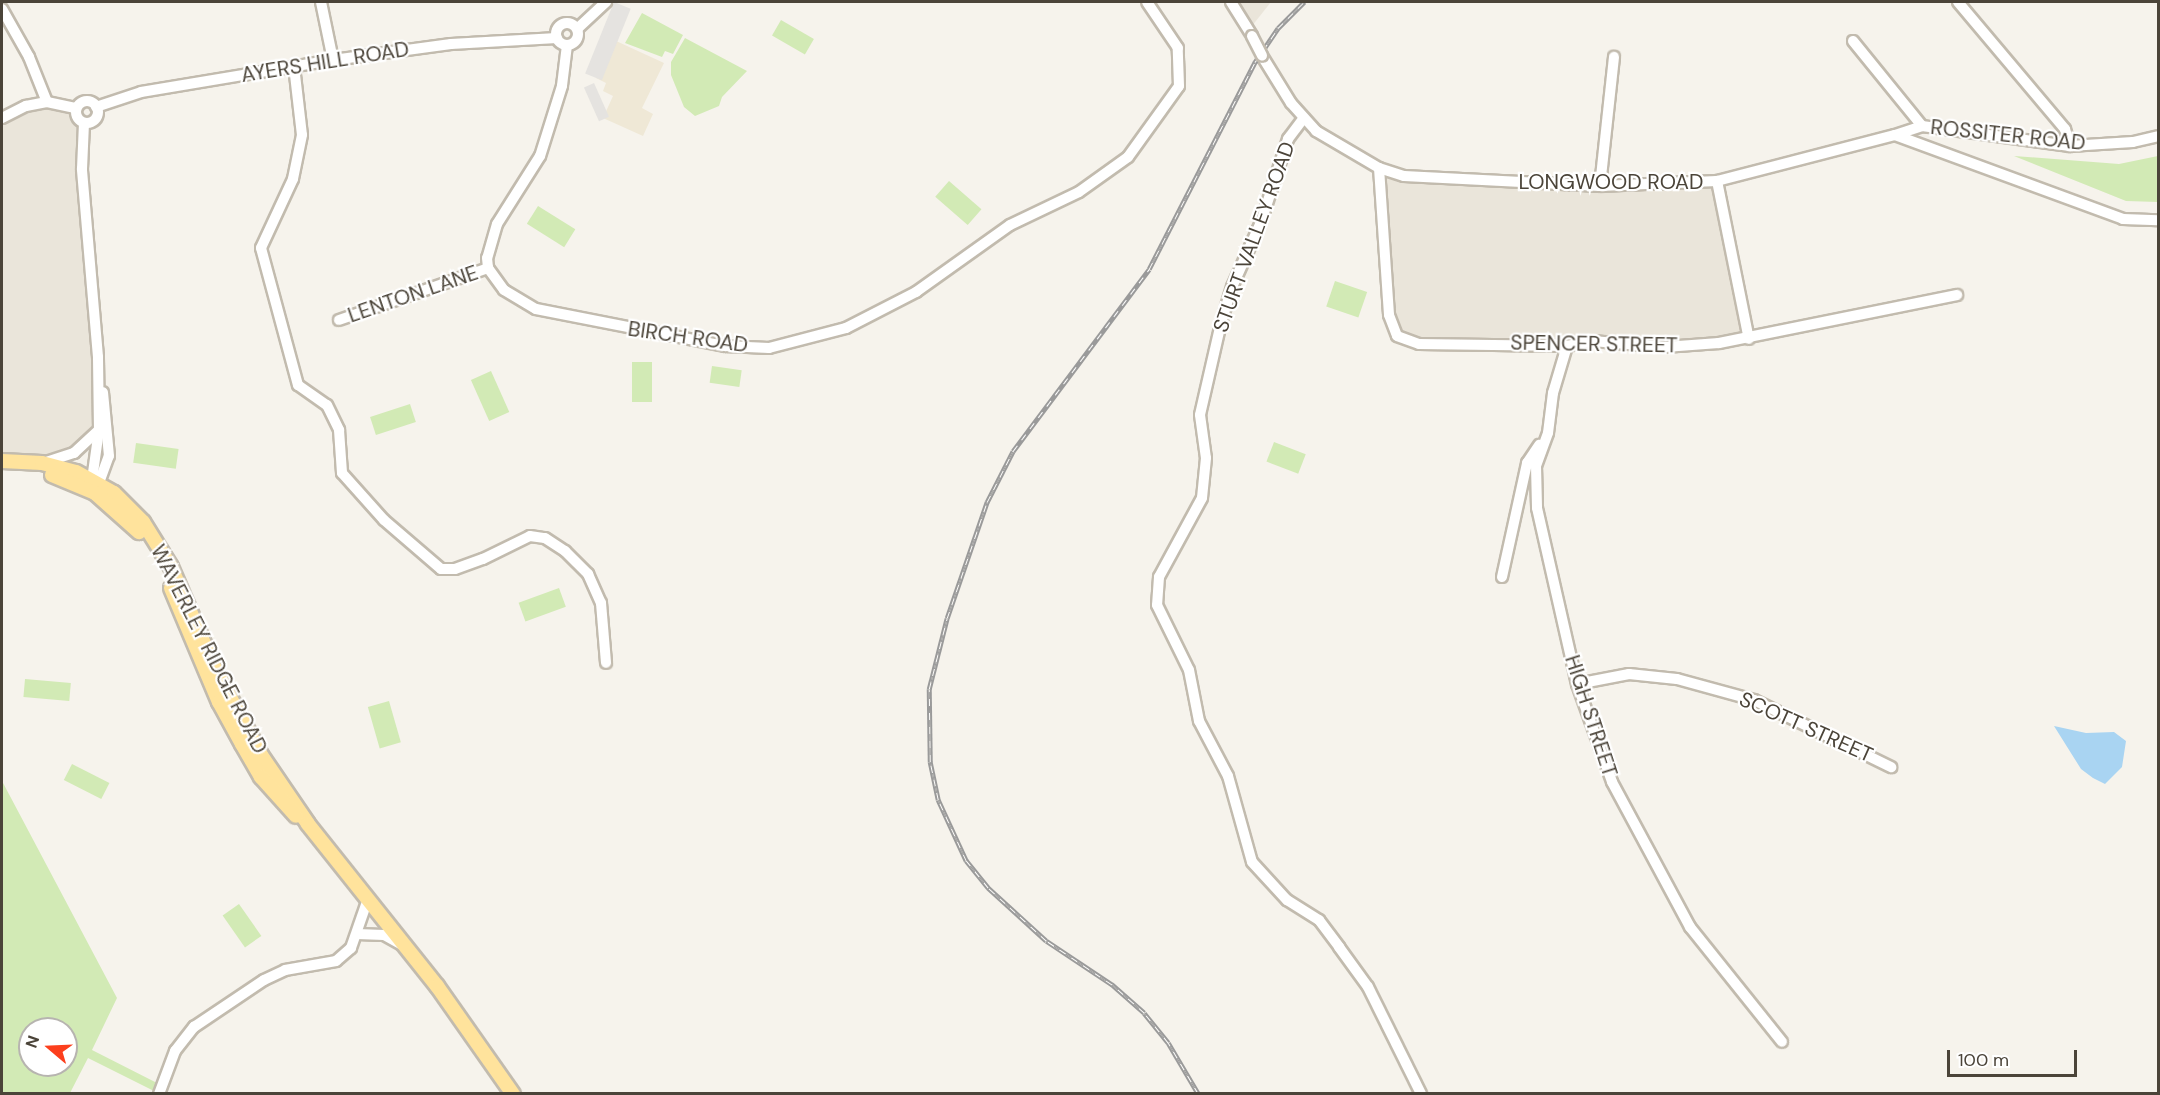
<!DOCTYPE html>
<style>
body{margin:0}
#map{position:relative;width:2160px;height:1095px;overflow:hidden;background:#f6f3ec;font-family:"DM Sans",sans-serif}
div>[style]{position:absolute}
.residential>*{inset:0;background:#eae5da}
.education>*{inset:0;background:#efe8d6}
.green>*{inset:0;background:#d2eab5;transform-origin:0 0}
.parking>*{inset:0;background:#e5e3e0;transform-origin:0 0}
.water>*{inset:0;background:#a9d4f2}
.roads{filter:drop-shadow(2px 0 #c2bbae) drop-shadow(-2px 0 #c2bbae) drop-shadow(0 2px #c2bbae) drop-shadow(0 -2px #c2bbae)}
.minor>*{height:10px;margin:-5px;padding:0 5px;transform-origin:5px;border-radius:5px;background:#fff}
.minor>.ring{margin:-5px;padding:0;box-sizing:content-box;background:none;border:10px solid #fff;border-radius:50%}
.major>*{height:14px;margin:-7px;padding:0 7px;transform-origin:7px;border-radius:7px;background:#ffe39c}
.rail>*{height:4.5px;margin-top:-2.25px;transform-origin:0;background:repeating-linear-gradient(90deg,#fff 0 7px,#9a9a9a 0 14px);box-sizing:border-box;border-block:2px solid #9a9a9a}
.bridges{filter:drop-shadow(2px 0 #c2bbae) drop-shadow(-2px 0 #c2bbae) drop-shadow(0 2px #c2bbae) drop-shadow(0 -2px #c2bbae)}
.minor-bridge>*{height:10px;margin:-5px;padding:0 5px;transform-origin:5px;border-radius:5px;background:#fff}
span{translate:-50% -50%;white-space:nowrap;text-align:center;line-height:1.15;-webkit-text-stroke:4.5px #fff;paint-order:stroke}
.street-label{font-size:21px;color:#4b4439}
.frame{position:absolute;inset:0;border:3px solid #4b4439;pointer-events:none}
.north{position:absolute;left:18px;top:1017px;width:60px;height:60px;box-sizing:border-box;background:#fff;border:2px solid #b7b4b0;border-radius:50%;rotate:289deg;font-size:16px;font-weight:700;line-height:24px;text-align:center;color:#4b4439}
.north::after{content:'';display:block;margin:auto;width:21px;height:27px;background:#fc3f1d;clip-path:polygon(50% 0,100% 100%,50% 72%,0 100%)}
.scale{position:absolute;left:1947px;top:1050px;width:130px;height:27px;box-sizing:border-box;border:3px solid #4b4439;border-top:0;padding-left:8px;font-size:18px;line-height:21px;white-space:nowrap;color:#4b4439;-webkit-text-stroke:4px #fff;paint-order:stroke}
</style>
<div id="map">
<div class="residential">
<i style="clip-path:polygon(1231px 2px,1271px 2px,1248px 31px)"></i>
<i style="clip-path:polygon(47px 102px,76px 112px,81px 122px,99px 430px,55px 461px,2px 461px,2px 118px)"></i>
<i style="clip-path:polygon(1379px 168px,1486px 182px,1717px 181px,1749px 339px,1719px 343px,1419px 344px,1397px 336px,1389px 315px)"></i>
</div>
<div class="education">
<i style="clip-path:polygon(614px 40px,664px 63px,642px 108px,653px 114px,643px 136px,603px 118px,613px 96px,603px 91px,606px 83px,596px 78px)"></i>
</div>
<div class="green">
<i style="clip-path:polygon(642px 13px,683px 35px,673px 54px,665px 51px,662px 57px,625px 43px)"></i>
<i style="left:781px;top:20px;width:38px;height:18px;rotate:30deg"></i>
<i style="clip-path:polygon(685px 38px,747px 71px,722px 97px,719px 106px,695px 116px,684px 107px,671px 75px,671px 62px)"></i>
<i style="clip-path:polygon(2014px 156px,2119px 164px,2158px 156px,2158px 202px,2126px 201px)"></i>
<i style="left:949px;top:181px;width:43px;height:21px;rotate:41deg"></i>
<i style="left:538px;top:206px;width:44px;height:21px;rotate:32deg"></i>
<i style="left:1335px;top:281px;width:34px;height:27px;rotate:19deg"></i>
<i style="left:632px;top:362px;width:20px;height:40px"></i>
<i style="left:712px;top:366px;width:30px;height:17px;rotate:8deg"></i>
<i style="left:491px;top:371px;width:45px;height:22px;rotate:66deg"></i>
<i style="left:410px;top:404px;width:19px;height:42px;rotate:72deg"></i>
<i style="left:1274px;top:442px;width:34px;height:21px;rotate:21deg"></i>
<i style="left:136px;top:443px;width:43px;height:20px;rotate:8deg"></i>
<i style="left:559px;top:588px;width:20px;height:43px;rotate:70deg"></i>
<i style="left:25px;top:679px;width:46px;height:18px;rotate:5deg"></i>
<i style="left:389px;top:701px;width:43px;height:22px;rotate:74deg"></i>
<i style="left:72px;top:764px;width:42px;height:18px;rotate:27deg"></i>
<i style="clip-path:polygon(evenodd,2px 781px,117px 998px,92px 1050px,157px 1083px,154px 1091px,88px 1058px,70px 1093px,2px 1093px,2px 781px,30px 1029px,66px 1029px,66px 1065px,30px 1065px,30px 1029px)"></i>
<i style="left:239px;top:904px;width:39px;height:20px;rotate:55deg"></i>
</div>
<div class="parking">
<i style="left:614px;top:2px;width:18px;height:77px;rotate:22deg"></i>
<i style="left:594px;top:83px;width:37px;height:11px;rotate:66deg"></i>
</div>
<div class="water">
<i style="clip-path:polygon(2054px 726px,2086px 733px,2114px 732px,2126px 741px,2122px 767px,2105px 784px,2093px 778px,2081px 769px)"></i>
</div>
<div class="roads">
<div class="minor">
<i style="left:321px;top:2px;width:59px;rotate:78.3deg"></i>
<i style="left:1231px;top:2px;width:40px;rotate:58deg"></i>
<i style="left:1958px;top:2px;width:166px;rotate:49.9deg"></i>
<i style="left:2065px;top:129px;width:18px;rotate:74deg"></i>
<i style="left:2px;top:9px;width:55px;rotate:60.6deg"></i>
<i style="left:29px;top:57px;width:48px;rotate:68.2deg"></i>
<i class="ring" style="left:556px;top:23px;width:12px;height:12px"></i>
<i style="left:577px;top:29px;width:40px;rotate:-43deg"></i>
<i style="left:1853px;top:41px;width:109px;rotate:50.9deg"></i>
<i style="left:567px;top:45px;width:41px;rotate:97deg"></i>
<i style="left:562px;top:86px;width:73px;rotate:107.4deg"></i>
<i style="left:540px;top:156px;width:80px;rotate:122.3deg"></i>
<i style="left:497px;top:224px;width:35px;rotate:106deg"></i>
<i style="left:487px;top:258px;width:10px;rotate:84deg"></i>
<i style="left:488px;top:268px;width:27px;rotate:54deg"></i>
<i style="left:504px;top:290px;width:37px;rotate:31deg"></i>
<i style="left:536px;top:309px;width:193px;rotate:11.1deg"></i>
<i style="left:725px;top:346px;width:44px;rotate:2.6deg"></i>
<i style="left:769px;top:348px;width:80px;rotate:-14.6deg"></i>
<i style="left:846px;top:328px;width:79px;rotate:-27.2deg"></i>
<i style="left:916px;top:292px;width:115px;rotate:-35.5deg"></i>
<i style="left:1010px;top:225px;width:76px;rotate:-25.6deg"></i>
<i style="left:1079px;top:192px;width:60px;rotate:-35.5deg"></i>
<i style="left:1128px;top:157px;width:87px;rotate:-54.3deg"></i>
<i style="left:1179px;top:86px;width:38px;rotate:-92deg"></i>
<i style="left:1178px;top:48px;width:55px;rotate:-124deg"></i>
<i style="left:1262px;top:56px;width:55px;rotate:58.3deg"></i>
<i style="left:1291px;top:103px;width:38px;rotate:48deg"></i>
<i style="left:1316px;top:131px;width:73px;rotate:30.4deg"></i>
<i style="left:1379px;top:168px;width:26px;rotate:18deg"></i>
<i style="left:1404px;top:176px;width:196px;rotate:2.9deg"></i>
<i style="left:1600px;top:186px;width:117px;rotate:-2.4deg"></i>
<i style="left:1717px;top:181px;width:184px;rotate:-14.5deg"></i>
<i style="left:1895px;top:135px;width:243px;rotate:20.2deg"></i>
<i style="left:2123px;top:219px;width:35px;rotate:2deg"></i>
<i style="left:294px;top:66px;width:69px;rotate:83.4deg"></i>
<i style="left:302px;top:135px;width:45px;rotate:101.6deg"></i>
<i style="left:293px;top:179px;width:76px;rotate:114.9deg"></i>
<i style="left:261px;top:248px;width:142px;rotate:74.9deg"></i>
<i style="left:298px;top:385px;width:35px;rotate:35deg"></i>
<i style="left:327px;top:405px;width:28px;rotate:64deg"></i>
<i style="left:339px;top:430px;width:43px;rotate:86deg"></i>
<i style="left:342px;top:473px;width:63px;rotate:48.2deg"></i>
<i style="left:384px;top:520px;width:75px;rotate:40.7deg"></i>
<i style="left:441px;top:569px;width:14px"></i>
<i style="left:455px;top:569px;width:30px;rotate:-20deg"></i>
<i style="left:483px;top:559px;width:52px;rotate:-26.1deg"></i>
<i style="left:530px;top:536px;width:15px;rotate:8deg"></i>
<i style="left:545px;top:538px;width:24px;rotate:33deg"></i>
<i style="left:565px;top:551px;width:33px;rotate:45deg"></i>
<i style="left:588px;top:574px;width:32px;rotate:66deg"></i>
<i style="left:601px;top:603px;width:60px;rotate:85.2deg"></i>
<i class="ring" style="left:76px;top:101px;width:12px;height:12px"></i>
<i style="left:96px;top:107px;width:47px;rotate:-18.4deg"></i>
<i style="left:141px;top:92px;width:195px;rotate:-9.5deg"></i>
<i style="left:333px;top:60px;width:119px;rotate:-7.7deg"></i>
<i style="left:451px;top:44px;width:106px;rotate:-3.2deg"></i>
<i style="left:2px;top:118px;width:27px;rotate:-27deg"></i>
<i style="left:26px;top:106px;width:21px;rotate:-11deg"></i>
<i style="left:47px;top:102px;width:30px;rotate:12deg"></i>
<i style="left:1303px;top:119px;width:25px;rotate:127deg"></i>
<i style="left:1288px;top:139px;width:87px;rotate:108deg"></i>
<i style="left:1261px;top:222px;width:71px;rotate:114deg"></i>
<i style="left:1232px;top:287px;width:38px;rotate:107deg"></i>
<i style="left:1221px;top:323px;width:94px;rotate:102.9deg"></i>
<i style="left:1200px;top:415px;width:43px;rotate:82.1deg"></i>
<i style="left:1206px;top:458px;width:40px;rotate:95.7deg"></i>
<i style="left:1202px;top:498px;width:90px;rotate:118.6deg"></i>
<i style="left:1159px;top:577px;width:28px;rotate:94deg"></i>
<i style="left:1157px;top:605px;width:72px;rotate:63.8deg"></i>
<i style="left:1189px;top:670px;width:52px;rotate:78.9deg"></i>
<i style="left:1199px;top:721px;width:62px;rotate:62.2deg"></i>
<i style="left:1228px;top:776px;width:89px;rotate:74.4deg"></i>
<i style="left:1252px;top:862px;width:52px;rotate:47.4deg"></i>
<i style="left:1287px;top:900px;width:38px;rotate:32deg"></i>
<i style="left:1319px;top:920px;width:34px;rotate:53deg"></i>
<i style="left:1339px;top:947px;width:49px;rotate:54.1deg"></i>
<i style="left:1368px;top:987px;width:119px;rotate:63.6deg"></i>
<i style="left:1895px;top:135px;width:28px;rotate:-18deg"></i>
<i style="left:1922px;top:126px;width:149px;rotate:7.7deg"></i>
<i style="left:2070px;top:146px;width:63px;rotate:-3.6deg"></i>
<i style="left:2133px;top:142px;width:26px;rotate:-13deg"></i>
<i style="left:1379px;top:168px;width:147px;rotate:86.1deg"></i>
<i style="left:1389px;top:315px;width:22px;rotate:69deg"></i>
<i style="left:1397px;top:336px;width:23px;rotate:20deg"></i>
<i style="left:1419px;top:344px;width:148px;rotate:0.8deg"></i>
<i style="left:1567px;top:346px;width:25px;rotate:-11deg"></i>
<i style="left:1592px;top:341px;width:73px;rotate:4.7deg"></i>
<i style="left:1665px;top:347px;width:54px;rotate:-4.2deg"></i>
<i style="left:1719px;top:343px;width:243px;rotate:-11.4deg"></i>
<i style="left:1717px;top:181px;width:161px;rotate:78.6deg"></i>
<i style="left:1600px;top:186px;width:130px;rotate:-83.8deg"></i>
<i style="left:339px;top:320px;width:158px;rotate:-19.2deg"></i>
<i style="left:1567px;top:346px;width:49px;rotate:106.6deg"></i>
<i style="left:1553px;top:393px;width:40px;rotate:97.1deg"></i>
<i style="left:1548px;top:433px;width:35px;rotate:110deg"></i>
<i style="left:1536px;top:466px;width:42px;rotate:88.6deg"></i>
<i style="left:1537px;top:508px;width:180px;rotate:77.2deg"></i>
<i style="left:1577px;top:684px;width:104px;rotate:70.3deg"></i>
<i style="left:1612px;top:782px;width:165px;rotate:61.7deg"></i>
<i style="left:1690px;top:927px;width:147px;rotate:51.3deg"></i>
<i style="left:43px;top:463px;width:33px;rotate:-18deg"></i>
<i style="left:74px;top:453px;width:34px;rotate:-43deg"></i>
<i style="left:99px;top:430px;width:73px;rotate:-90.8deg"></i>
<i style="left:98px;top:357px;width:189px;rotate:-94.9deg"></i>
<i style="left:82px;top:169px;width:46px;rotate:-87.5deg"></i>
<i style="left:91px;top:487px;width:58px;rotate:-82deg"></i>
<i style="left:96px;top:491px;width:37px;rotate:-70deg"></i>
<i style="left:109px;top:456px;width:64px;rotate:-95.4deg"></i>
<i style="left:1502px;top:577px;width:117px;rotate:-77.6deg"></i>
<i style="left:1527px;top:463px;width:22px;rotate:-56deg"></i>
<i style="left:1577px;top:684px;width:53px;rotate:-10.9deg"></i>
<i style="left:1629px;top:674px;width:48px;rotate:5.9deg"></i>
<i style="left:1677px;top:679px;width:80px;rotate:15.3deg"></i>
<i style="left:1754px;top:700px;width:153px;rotate:26.1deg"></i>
<i style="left:357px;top:934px;width:27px;rotate:2deg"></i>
<i style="left:384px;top:935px;width:21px;rotate:29deg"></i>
<i style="left:159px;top:1094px;width:46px;rotate:-69.6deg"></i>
<i style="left:175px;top:1051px;width:31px;rotate:-52deg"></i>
<i style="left:194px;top:1027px;width:84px;rotate:-33.9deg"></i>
<i style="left:264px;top:980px;width:23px;rotate:-25deg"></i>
<i style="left:285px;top:970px;width:52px;rotate:-10deg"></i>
<i style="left:336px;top:961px;width:20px;rotate:-41deg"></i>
<i style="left:351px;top:948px;width:52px;rotate:-70.9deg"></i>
</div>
<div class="major">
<i style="left:2px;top:461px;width:40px;rotate:2.9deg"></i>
<i style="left:42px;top:463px;width:35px;rotate:15deg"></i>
<i style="left:76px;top:472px;width:43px;rotate:28.9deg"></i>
<i style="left:114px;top:493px;width:41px;rotate:45deg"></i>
<i style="left:143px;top:522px;width:53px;rotate:58.1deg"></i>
<i style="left:171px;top:567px;width:113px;rotate:66.6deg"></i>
<i style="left:216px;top:671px;width:95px;rotate:61.8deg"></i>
<i style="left:261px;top:755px;width:83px;rotate:55.7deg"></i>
<i style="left:308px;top:824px;width:207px;rotate:51.5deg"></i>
<i style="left:437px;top:986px;width:132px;rotate:54.9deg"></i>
<i style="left:52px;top:475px;width:47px;rotate:22.7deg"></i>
<i style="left:95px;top:493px;width:59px;rotate:41.6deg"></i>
<i style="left:171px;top:588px;width:124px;rotate:67.2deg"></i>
<i style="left:219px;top:702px;width:48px;rotate:61.3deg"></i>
<i style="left:242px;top:744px;width:38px;rotate:60deg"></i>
<i style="left:261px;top:777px;width:52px;rotate:48.1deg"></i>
</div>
</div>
<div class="rail">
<i style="left:1198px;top:1094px;width:59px;rotate:-120.5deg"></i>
<i style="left:1168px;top:1043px;width:38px;rotate:-129deg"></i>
<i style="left:1144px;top:1013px;width:43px;rotate:-138.8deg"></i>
<i style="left:1112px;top:985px;width:79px;rotate:-146.3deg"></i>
<i style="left:1046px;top:941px;width:79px;rotate:-137.6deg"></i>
<i style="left:988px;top:888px;width:35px;rotate:-129deg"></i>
<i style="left:966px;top:861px;width:67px;rotate:-114.7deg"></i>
<i style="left:938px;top:800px;width:39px;rotate:-102deg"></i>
<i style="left:930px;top:762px;width:73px;rotate:-90.8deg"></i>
<i style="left:929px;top:689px;width:73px;rotate:-75.8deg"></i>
<i style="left:947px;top:618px;width:123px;rotate:-71deg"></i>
<i style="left:987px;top:502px;width:57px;rotate:-63deg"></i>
<i style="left:1013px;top:451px;width:227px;rotate:-53.2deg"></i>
<i style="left:1149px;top:269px;width:233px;rotate:-62.9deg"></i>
<i style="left:1255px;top:62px;width:41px;rotate:-55.9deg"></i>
<i style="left:1278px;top:28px;width:37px;rotate:-45deg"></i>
</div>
<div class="bridges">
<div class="minor-bridge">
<i style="left:1252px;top:36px;width:22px;rotate:63deg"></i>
</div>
</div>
<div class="street-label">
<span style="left:325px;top:62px;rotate:-9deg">AYERS HILL ROAD</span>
<span style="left:2008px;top:135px;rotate:6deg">ROSSITER ROAD</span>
<span style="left:1611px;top:182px">LONGWOOD ROAD</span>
<span style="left:1254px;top:237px;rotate:-70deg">STURT VALLEY ROAD</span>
<span style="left:413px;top:294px;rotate:-19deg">LENTON LANE</span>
<span style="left:688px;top:337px;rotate:8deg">BIRCH ROAD</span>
<span style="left:1594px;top:344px;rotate:1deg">SPENCER STREET</span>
<span style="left:209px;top:649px;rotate:63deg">WAVERLEY RIDGE ROAD</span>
<span style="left:1591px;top:716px;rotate:72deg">HIGH STREET</span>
<span style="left:1806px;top:727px;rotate:24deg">SCOTT STREET</span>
</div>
<div class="frame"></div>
<div class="north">N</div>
<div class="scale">100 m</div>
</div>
